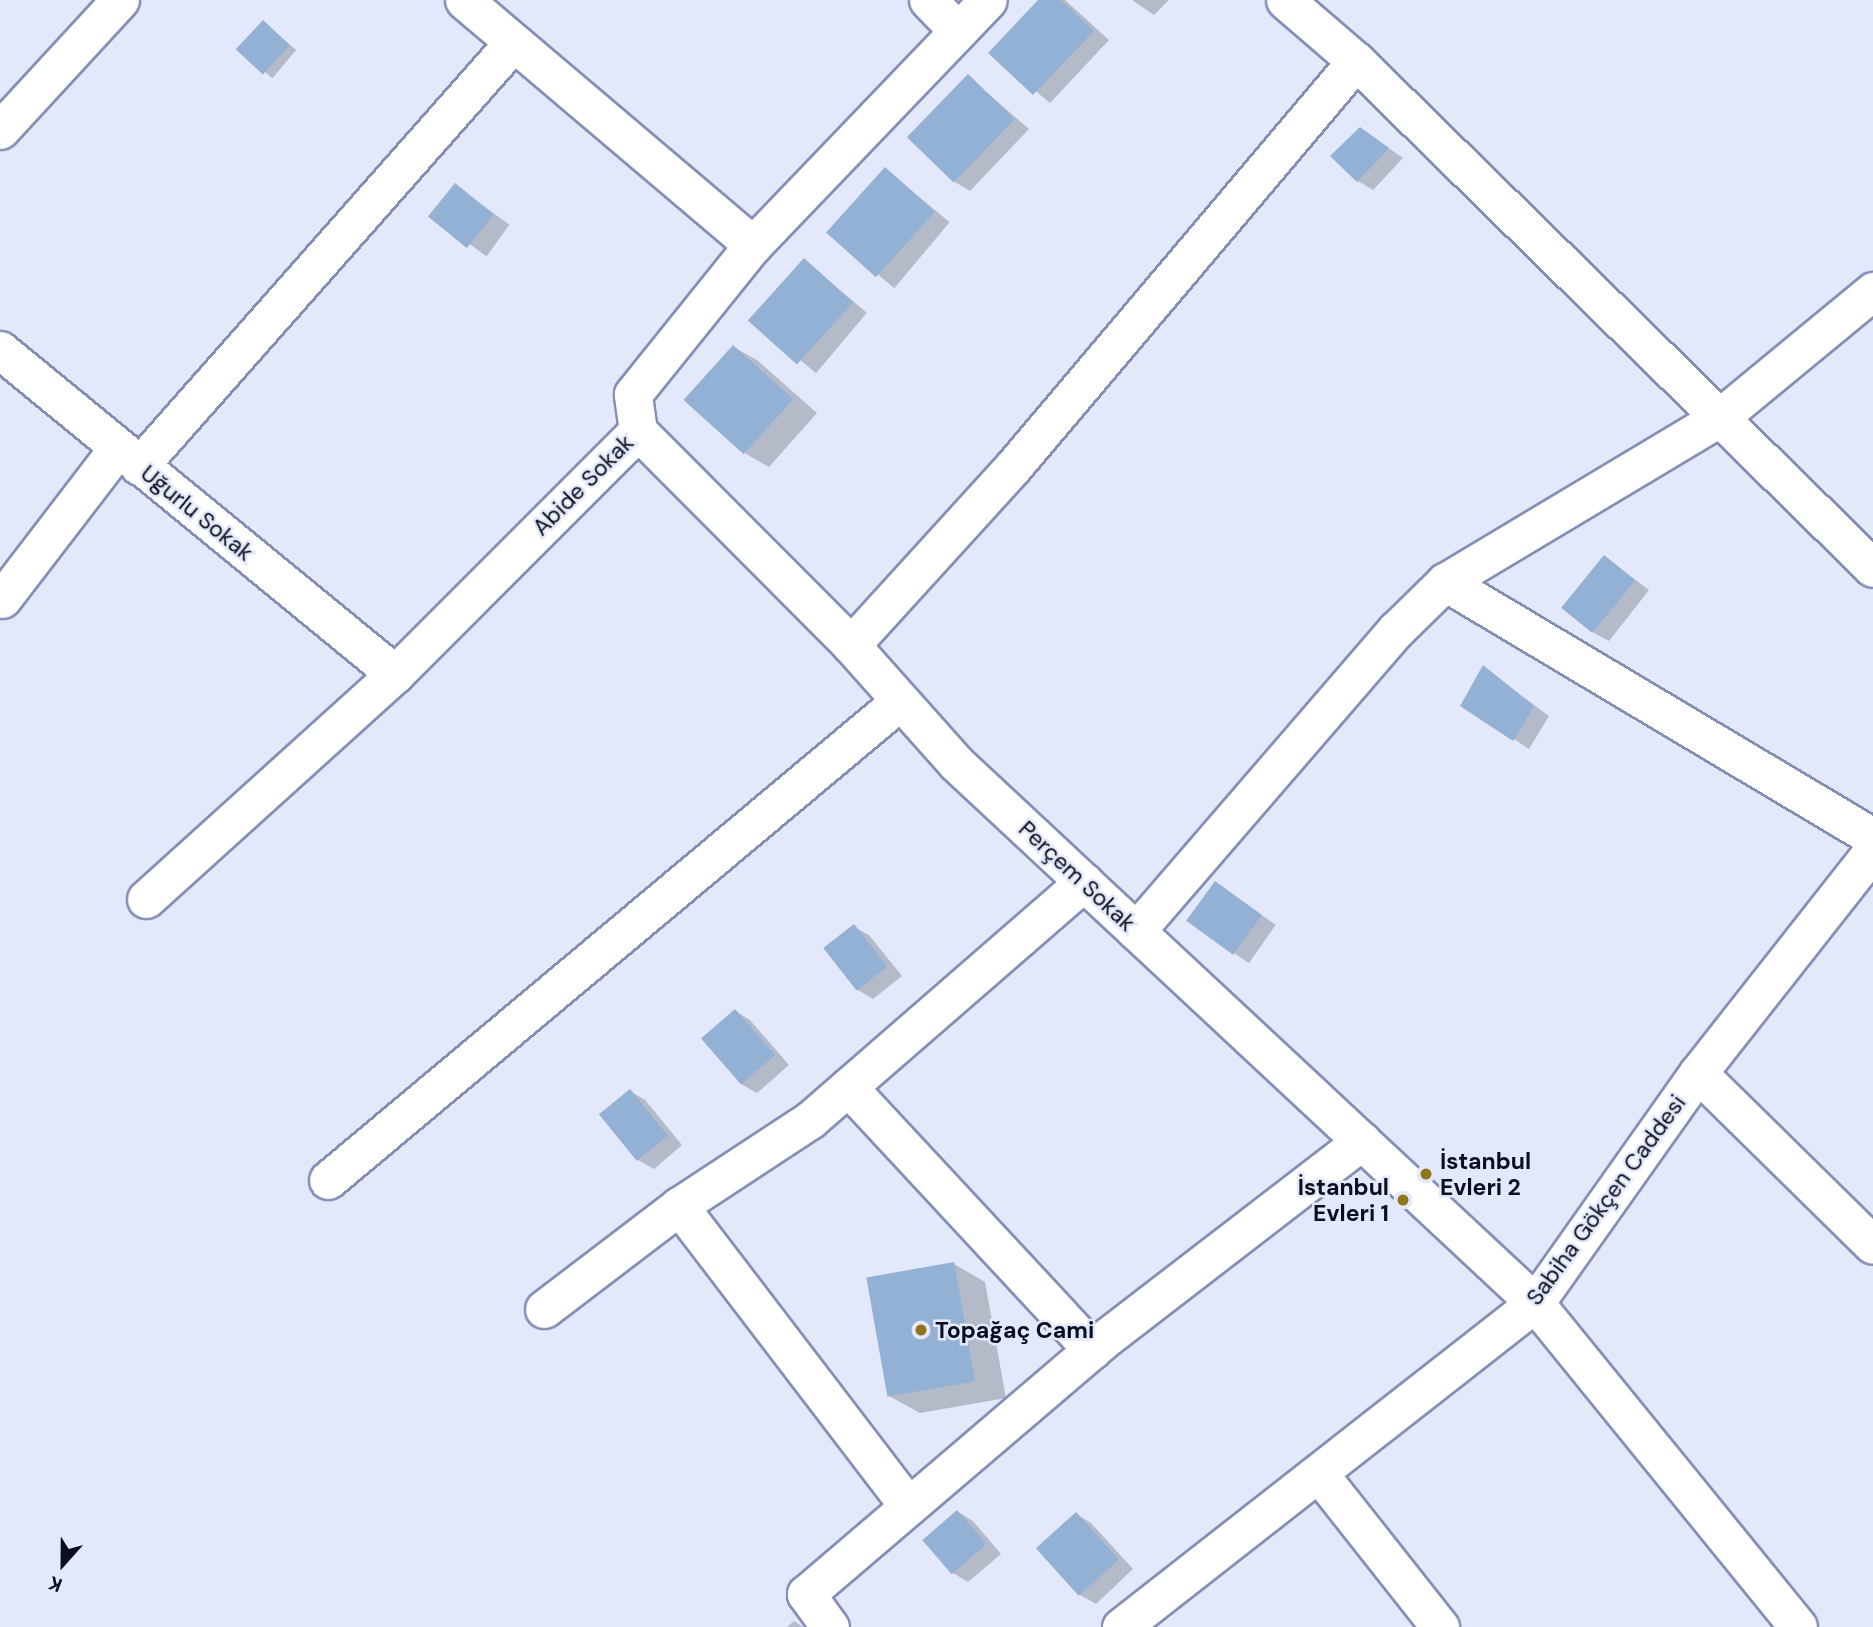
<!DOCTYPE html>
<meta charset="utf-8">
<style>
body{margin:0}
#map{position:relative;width:1873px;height:1627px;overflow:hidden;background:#e3e9fa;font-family:"DM Sans",sans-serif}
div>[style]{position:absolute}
.shadow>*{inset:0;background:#0003;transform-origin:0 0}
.building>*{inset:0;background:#93b1d4;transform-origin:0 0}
.roads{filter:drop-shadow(2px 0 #848fb6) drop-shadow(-2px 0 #848fb6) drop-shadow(0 2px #848fb6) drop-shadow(0 -2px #848fb6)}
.minor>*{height:37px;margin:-18.5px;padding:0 18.5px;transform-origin:18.5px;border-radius:18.5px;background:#fff}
.dots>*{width:19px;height:19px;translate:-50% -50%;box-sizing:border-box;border:4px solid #e3e9fa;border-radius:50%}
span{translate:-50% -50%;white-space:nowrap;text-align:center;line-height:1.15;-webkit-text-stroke:5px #e3e9fa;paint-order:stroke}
.street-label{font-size:23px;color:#0b0f1d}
.poi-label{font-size:23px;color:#0b0f1d;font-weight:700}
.left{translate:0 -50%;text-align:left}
.right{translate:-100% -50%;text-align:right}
.north{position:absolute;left:28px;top:1529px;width:70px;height:70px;-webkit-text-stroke:5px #e3e9fa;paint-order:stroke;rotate:201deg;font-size:19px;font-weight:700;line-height:28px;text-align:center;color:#0b0f1d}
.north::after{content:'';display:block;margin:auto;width:24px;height:32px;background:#0b0f1d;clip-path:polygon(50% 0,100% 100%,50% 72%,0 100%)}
</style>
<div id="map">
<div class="shadow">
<i style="clip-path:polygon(1040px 0,1065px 0,1109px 40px,1050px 103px,990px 53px)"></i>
<i style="clip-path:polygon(1132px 0,1169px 0,1154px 15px)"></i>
<i style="left:264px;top:23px;width:42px;height:37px;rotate:40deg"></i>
<i style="clip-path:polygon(968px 76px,1029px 129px,970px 191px,955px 182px)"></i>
<i style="clip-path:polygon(1361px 129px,1403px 158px,1373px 190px,1358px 181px)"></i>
<i style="left:886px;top:169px;width:83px;height:86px;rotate:40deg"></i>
<i style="left:456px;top:186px;width:66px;height:39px;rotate:36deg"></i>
<i style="left:804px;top:260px;width:82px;height:79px;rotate:40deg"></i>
<i style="clip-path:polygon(733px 347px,757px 360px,817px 413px,769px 467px,746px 454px)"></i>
<i style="clip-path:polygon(1605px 557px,1649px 590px,1609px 641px,1594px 633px)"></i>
<i style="clip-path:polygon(1484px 668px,1549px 716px,1529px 749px,1463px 705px)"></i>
<i style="left:1216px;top:883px;width:73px;height:47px;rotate:35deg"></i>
<i style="clip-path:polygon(854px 927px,869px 935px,902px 976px,873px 999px,858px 990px)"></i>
<i style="clip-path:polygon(735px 1011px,750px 1020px,789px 1065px,757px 1093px,741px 1084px,703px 1038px)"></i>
<i style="clip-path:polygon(630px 1091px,645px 1100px,682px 1145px,654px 1169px,638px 1160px,601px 1115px)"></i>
<i style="clip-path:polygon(954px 1264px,985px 1282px,1006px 1398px,920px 1413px,889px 1396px)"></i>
<i style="clip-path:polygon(958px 1512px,973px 1521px,1001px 1554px,968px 1582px,953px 1573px)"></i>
<i style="clip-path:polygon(1076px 1514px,1091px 1523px,1133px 1569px,1096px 1604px,1080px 1595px,1038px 1548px)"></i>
<i style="clip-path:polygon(794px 1621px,803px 1627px,787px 1627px)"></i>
</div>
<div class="building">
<i style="clip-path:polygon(1038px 0,1061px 0,1094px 31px,1033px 95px,988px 53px)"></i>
<i style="left:263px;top:20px;width:37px;height:40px;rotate:43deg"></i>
<i style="left:968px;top:74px;width:65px;height:88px;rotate:44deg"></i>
<i style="clip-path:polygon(1360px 127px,1389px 148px,1357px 182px,1330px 156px)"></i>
<i style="left:885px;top:167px;width:67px;height:88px;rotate:42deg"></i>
<i style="left:455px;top:183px;width:50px;height:43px;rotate:39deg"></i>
<i style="left:804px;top:258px;width:66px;height:84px;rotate:42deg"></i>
<i style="left:733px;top:345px;width:81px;height:74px;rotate:42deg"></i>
<i style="left:1604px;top:555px;width:40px;height:68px;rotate:39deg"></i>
<i style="clip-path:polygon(1483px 665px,1534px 706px,1513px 741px,1460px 706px)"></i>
<i style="left:1215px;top:881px;width:58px;height:49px;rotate:36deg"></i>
<i style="left:854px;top:924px;width:54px;height:39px;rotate:52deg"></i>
<i style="left:735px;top:1009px;width:61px;height:45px;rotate:49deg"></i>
<i style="left:630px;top:1089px;width:60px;height:40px;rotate:51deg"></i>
<i style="left:954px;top:1262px;width:121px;height:89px;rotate:80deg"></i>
<i style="left:957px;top:1510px;width:45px;height:46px;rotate:49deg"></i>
<i style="left:1076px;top:1512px;width:64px;height:54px;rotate:48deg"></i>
</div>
<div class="roads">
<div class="minor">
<i style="left:464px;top:0;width:379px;rotate:40.3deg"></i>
<i style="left:928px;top:0;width:43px;rotate:45.9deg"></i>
<i style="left:1285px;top:0;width:94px;rotate:40.7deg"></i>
<i style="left:1356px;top:61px;width:724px;rotate:44.44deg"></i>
<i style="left:0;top:130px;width:177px;rotate:-47.3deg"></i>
<i style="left:0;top:350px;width:511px;rotate:39.36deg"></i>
<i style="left:638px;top:431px;width:302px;rotate:45.1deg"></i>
<i style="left:851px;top:645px;width:158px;rotate:48.3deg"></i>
<i style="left:956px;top:763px;width:792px;rotate:43deg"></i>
<i style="left:1535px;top:1303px;width:417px;rotate:50.9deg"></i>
<i style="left:638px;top:431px;width:37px;rotate:-98deg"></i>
<i style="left:633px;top:394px;width:191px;rotate:-51.2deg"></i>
<i style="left:753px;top:245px;width:339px;rotate:-46.2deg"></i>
<i style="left:139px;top:466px;width:563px;rotate:-48.53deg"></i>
<i style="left:1445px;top:582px;width:498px;rotate:30.8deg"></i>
<i style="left:2px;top:599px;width:189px;rotate:-52.5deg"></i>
<i style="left:851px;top:645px;width:241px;rotate:-47.7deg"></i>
<i style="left:1013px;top:467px;width:531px;rotate:-49.81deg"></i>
<i style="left:146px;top:899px;width:336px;rotate:-42.1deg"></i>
<i style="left:395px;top:674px;width:344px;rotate:-45deg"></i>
<i style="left:1136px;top:931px;width:398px;rotate:-49.2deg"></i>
<i style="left:1396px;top:630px;width:69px;rotate:-44.4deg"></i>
<i style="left:1445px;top:582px;width:319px;rotate:-30.9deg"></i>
<i style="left:1719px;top:418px;width:200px;rotate:-39.5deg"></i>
<i style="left:1698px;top:1073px;width:245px;rotate:44.5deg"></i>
<i style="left:848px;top:1087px;width:359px;rotate:47.1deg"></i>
<i style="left:328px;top:1180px;width:746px;rotate:-39.94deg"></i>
<i style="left:679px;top:1206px;width:377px;rotate:52.6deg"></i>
<i style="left:544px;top:1309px;width:170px;rotate:-37.3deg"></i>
<i style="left:679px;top:1206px;width:157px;rotate:-33.3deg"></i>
<i style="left:810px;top:1120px;width:363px;rotate:-41deg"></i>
<i style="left:1320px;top:1475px;width:194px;rotate:51.7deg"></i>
<i style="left:830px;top:1627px;width:41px;rotate:-126deg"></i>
<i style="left:806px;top:1594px;width:389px;rotate:-40.5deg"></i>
<i style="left:1102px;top:1341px;width:328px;rotate:-37.6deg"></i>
<i style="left:1121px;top:1627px;width:526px;rotate:-38.05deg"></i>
<i style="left:1535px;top:1303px;width:282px;rotate:-54.7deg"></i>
<i style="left:1698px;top:1073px;width:283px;rotate:-51.8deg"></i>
</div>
</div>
<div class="dots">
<i style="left:1426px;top:1174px;background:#8f761b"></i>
<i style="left:1403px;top:1200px;background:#8f761b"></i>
<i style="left:921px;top:1330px;background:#8f761b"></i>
</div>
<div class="street-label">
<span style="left:583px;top:485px;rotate:-45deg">Abide Sokak</span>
<span style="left:197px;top:513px;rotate:39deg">Uğurlu Sokak</span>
<span style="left:1077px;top:876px;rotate:43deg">Perçem Sokak</span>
<span style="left:1606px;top:1200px;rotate:-54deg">Sabiha Gökçen Caddesi</span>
</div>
<div class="poi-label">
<span class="left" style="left:1440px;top:1174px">İstanbul<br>Evleri 2</span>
<span class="right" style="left:1389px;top:1200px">İstanbul<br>Evleri 1</span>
<span class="left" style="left:935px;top:1330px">Topağaç Cami</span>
</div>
<div class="north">K</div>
</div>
